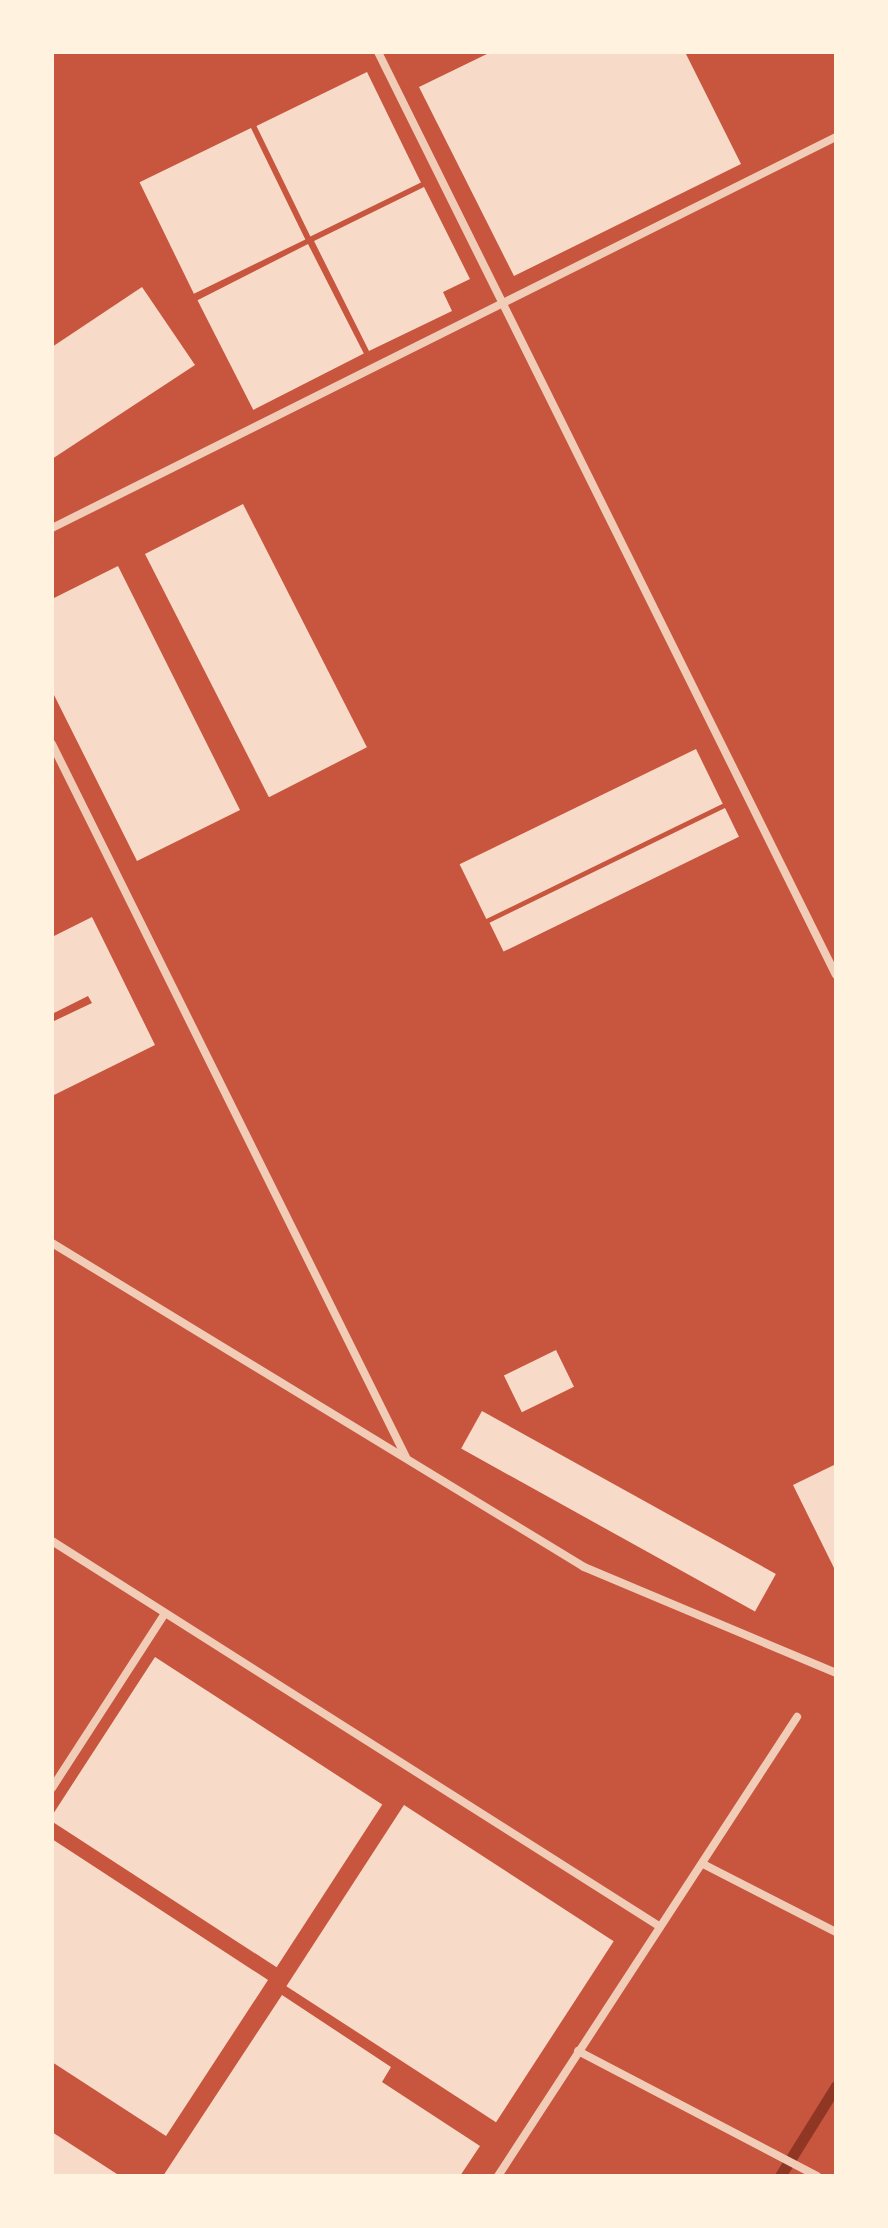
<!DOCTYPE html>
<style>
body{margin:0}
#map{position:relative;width:888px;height:2228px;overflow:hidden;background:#c8553d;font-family:Inter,sans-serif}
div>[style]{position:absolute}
.stream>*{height:11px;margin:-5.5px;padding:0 5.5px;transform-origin:5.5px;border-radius:5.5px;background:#8f3625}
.building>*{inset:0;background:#f7dbc8;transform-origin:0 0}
.minor>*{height:8px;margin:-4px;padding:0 4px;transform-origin:4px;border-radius:4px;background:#f1ccb7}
span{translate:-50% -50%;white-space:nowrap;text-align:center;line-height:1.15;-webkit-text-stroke:6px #fff3e0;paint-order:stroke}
.frame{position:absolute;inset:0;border:54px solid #fff3e0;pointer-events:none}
</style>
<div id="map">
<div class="stream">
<i style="left:780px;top:2176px;width:106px;rotate:-58.1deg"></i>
</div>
<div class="building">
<i style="clip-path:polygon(491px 52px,685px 52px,741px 164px,514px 276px,419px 87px)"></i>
<i style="left:367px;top:72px;width:123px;height:123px;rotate:64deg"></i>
<i style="left:251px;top:128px;width:124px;height:124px;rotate:64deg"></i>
<i style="clip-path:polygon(424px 187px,470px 279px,443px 292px,452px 311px,369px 351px,314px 241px)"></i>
<i style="left:308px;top:244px;width:123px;height:124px;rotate:63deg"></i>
<i style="clip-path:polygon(142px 287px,195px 365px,52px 459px,52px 347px)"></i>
<i style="left:243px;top:504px;width:273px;height:110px;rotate:63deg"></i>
<i style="clip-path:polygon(118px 566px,240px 810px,137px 861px,52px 691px,52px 599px)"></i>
<i style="left:696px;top:749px;width:61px;height:263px;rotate:64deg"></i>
<i style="left:725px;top:808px;width:32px;height:262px;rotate:64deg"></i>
<i style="clip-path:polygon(92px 917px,155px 1045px,52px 1096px,52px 1022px,92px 1003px,88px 996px,52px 1014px,52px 937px)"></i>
<i style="left:556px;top:1350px;width:41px;height:58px;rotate:64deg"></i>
<i style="left:482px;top:1411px;width:336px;height:43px;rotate:29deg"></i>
<i style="clip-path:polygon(836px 1464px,836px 1572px,793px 1485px)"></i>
<i style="left:155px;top:1657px;width:271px;height:194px;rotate:33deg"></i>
<i style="left:404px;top:1805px;width:250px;height:216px;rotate:33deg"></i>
<i style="clip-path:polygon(52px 1839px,268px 1980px,166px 2136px,52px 2062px)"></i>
<i style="clip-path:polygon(282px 1995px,391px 2067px,382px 2082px,480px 2146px,460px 2176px,163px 2176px)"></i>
<i style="clip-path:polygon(52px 2132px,120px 2176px,52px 2176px)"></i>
</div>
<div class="minor">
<i style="left:378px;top:52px;width:1030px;rotate:63.61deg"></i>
<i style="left:52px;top:528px;width:876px;rotate:-26.51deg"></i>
<i style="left:52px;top:744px;width:796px;rotate:63.6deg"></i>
<i style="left:52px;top:1243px;width:623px;rotate:31.34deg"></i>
<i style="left:584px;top:1567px;width:273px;rotate:22.8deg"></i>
<i style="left:52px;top:1541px;width:719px;rotate:32.39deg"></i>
<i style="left:52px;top:1788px;width:208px;rotate:-57.1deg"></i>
<i style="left:703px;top:1864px;width:149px;rotate:27.1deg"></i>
<i style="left:578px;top:2051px;width:270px;rotate:27.6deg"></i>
<i style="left:498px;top:2176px;width:548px;rotate:-56.92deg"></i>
</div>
<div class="frame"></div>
</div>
